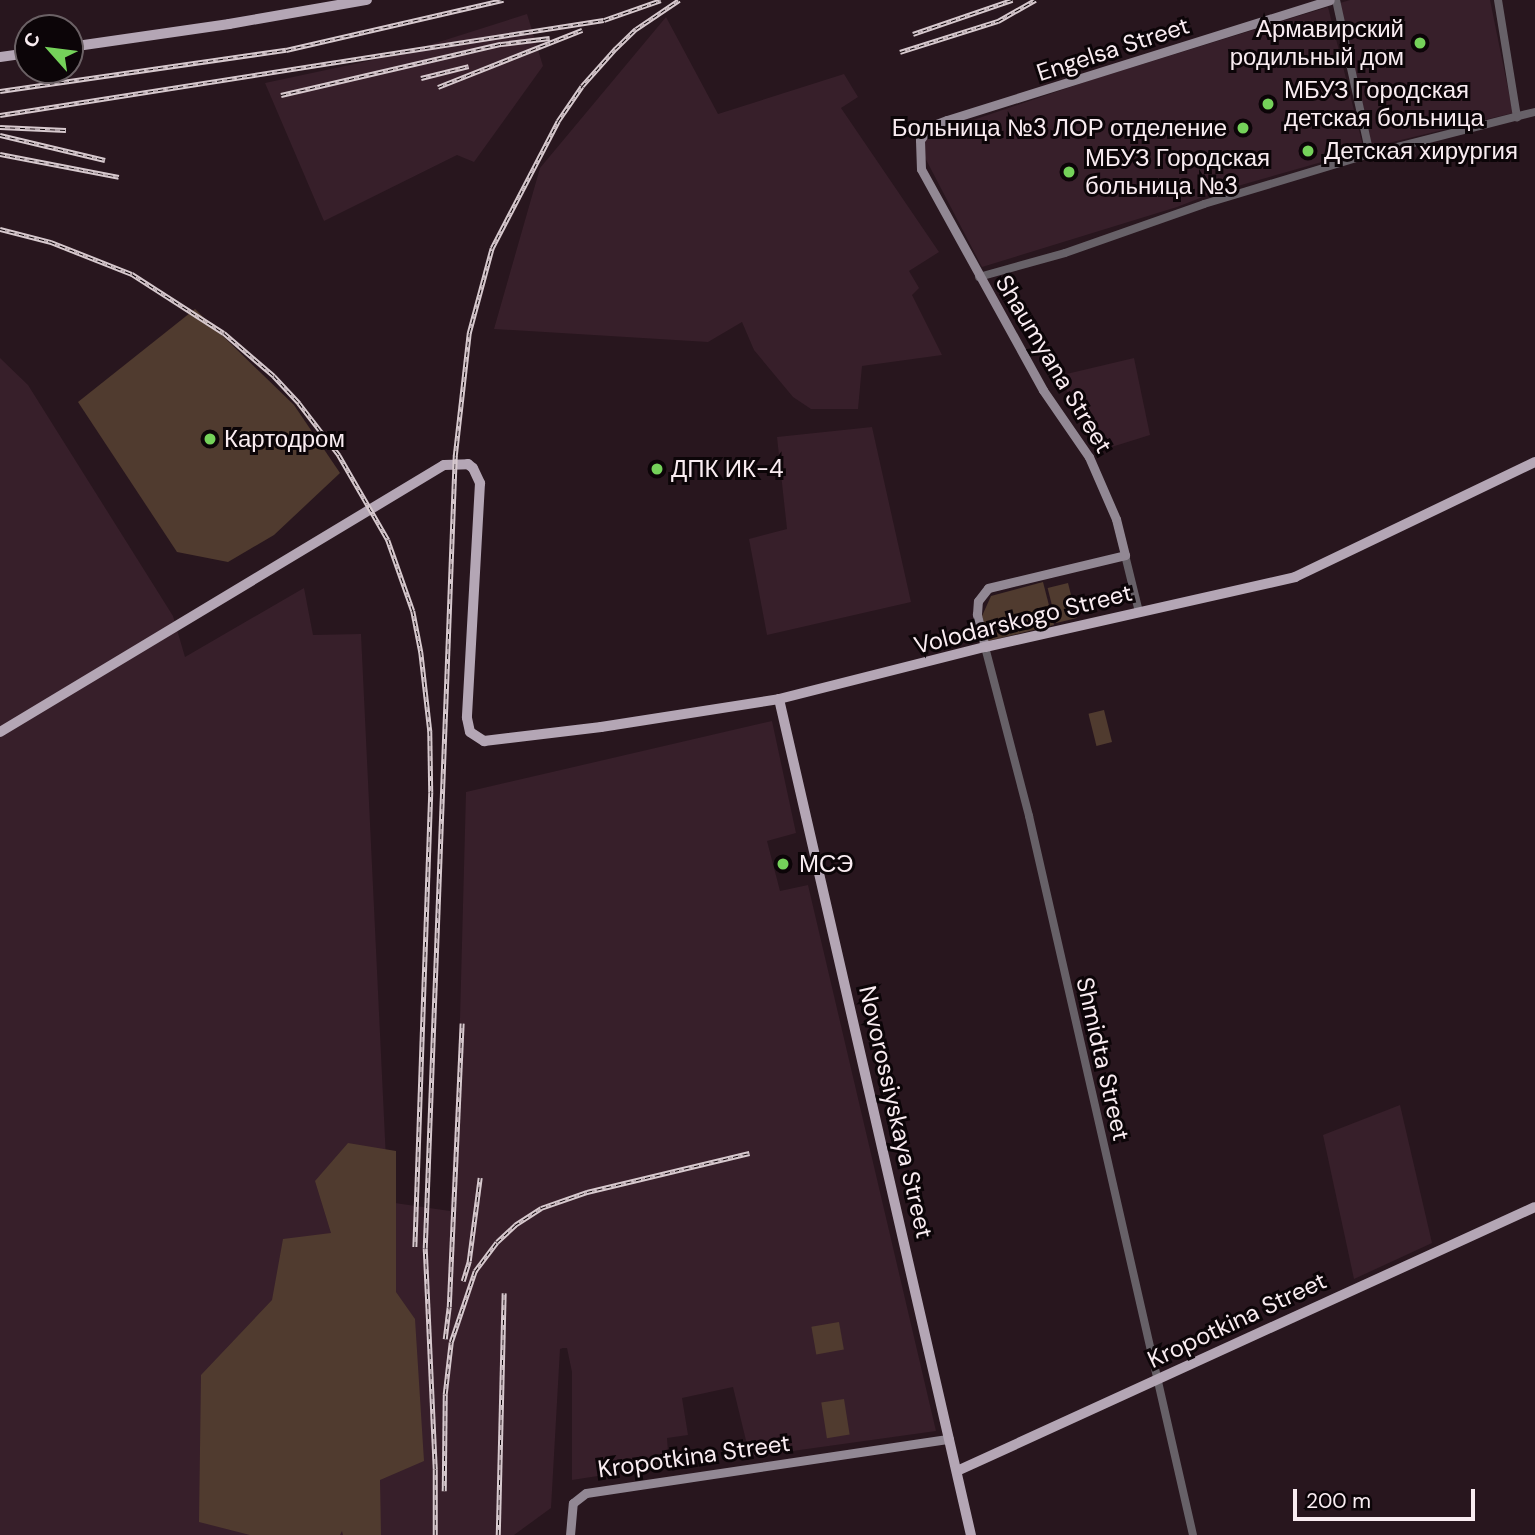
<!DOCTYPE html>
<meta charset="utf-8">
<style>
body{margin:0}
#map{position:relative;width:1535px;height:1535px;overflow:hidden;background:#28161e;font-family:"DM Sans",sans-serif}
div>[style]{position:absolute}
.built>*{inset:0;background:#371f2a}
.green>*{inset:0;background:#503b2f;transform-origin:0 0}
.tertiary>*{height:8px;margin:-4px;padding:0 4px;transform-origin:4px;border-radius:4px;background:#676168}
.secondary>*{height:9px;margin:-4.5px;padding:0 4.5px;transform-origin:4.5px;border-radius:4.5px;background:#928894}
.primary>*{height:10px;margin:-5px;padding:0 5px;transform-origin:5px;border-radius:5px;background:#b4a6b5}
.rail>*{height:4.5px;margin-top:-2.25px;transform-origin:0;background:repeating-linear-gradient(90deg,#0c0508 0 5px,#d7c9ce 0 10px);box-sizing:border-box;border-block:2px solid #d7c9ce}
.dots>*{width:19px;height:19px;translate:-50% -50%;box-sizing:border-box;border:4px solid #0c0508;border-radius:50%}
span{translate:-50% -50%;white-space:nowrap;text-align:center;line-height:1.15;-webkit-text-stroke:6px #0c0508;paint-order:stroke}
.poi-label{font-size:24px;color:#f9ecf1}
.right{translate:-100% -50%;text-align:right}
.left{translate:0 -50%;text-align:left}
.street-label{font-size:24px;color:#f9ecf1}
.north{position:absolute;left:14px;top:14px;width:70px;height:70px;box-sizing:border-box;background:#0c0508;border:2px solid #6b6165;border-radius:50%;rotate:298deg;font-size:19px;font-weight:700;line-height:28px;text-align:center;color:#f9ecf1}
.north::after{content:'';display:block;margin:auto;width:24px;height:32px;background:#75d25a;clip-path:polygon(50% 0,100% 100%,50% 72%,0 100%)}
.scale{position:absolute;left:1293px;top:1489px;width:182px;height:32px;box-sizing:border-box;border:4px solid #f9ecf1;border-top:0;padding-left:9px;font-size:21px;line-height:24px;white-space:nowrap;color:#f9ecf1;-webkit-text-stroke:5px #0c0508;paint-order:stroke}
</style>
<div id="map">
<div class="built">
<i style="clip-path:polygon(1350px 0,1490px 0,1513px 113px,1372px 147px,1340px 3px)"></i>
<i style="clip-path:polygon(1328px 7px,1364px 150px,1213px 193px,1177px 207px,982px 267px,921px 150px,923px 137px,1091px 80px)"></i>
<i style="clip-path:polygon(527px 14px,543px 66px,474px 162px,457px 155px,324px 221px,265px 83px,401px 54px)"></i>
<i style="clip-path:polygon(666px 17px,718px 114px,844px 74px,858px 97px,841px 108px,939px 252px,909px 271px,919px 288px,912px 295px,942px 355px,862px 366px,858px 409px,811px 409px,793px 397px,754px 350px,742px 322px,708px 342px,494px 329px,540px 168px)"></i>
<i style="clip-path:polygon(0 358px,28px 385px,173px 616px,185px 657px,304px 588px,313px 635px,361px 634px,388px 1202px,450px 1211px,460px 1019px,466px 792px,772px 721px,796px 833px,767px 841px,780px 891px,808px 885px,936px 1431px,750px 1457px,733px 1387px,682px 1398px,688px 1435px,667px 1438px,669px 1465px,572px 1480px,572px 1372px,567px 1348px,563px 1348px,560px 1349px,551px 1508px,514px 1535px,0 1535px)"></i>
<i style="clip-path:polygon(1134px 358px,1150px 435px,1102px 450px,1058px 376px)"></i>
<i style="clip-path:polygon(872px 427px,911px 602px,767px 635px,749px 539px,787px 529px,777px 437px)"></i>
<i style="clip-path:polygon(1400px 1105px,1432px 1243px,1354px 1279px,1323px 1135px)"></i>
</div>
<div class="green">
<i style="clip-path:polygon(195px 309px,294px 405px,340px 473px,274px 535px,228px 562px,177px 552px,78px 402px)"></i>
<i style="clip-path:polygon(1043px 582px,1054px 625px,988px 641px,982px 616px,991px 596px)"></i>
<i style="left:1068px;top:583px;width:36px;height:21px;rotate:76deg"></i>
<i style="left:1104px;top:710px;width:33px;height:16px;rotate:76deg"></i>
<i style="clip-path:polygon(348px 1143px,396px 1151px,396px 1292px,415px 1319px,424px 1461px,380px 1480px,381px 1535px,343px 1535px,342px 1531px,340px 1535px,250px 1535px,199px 1522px,201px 1375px,272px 1300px,283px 1239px,331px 1233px,315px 1181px)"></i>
<i style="left:839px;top:1322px;width:28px;height:28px;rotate:80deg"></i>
<i style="left:844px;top:1399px;width:36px;height:23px;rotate:81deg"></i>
</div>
<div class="tertiary">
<i style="left:1336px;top:0;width:158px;rotate:77.6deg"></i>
<i style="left:1498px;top:0;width:119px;rotate:80.8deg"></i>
<i style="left:979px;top:277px;width:89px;rotate:-15.6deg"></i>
<i style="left:1065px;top:253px;width:147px;rotate:-19.4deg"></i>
<i style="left:1204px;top:204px;width:173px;rotate:-16.8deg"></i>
<i style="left:1370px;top:154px;width:170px;rotate:-14.3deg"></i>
<i style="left:1125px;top:555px;width:59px;rotate:76.2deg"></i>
<i style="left:985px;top:647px;width:175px;rotate:75.4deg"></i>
<i style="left:1029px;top:816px;width:737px;rotate:77.15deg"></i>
</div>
<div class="secondary">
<i style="left:985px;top:647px;width:34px;rotate:-104deg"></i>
<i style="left:977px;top:614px;width:13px;rotate:-86deg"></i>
<i style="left:978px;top:601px;width:16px;rotate:-52deg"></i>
<i style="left:988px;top:588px;width:141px;rotate:-13.5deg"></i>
<i style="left:1125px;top:555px;width:37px;rotate:-104deg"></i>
<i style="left:1116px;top:519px;width:68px;rotate:-113.5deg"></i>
<i style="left:1089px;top:457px;width:81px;rotate:-124.5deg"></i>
<i style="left:1043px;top:390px;width:252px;rotate:-118.9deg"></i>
<i style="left:921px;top:169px;width:29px;rotate:-92deg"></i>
<i style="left:920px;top:140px;width:18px;rotate:-52deg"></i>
<i style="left:931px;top:126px;width:17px;rotate:-21deg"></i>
<i style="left:947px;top:120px;width:401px;rotate:-17.4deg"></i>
<i style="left:570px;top:1535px;width:32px;rotate:-85deg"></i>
<i style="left:573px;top:1503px;width:16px;rotate:-38deg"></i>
<i style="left:586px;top:1493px;width:367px;rotate:-8.5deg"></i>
</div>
<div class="primary">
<i style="left:70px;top:47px;width:161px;rotate:-8.2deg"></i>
<i style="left:229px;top:24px;width:140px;rotate:-9.9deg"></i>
<i style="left:0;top:57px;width:28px;rotate:-8deg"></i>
<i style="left:779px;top:699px;width:858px;rotate:77.07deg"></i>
<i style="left:0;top:732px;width:518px;rotate:-31.02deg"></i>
<i style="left:444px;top:465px;width:24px;rotate:-2deg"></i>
<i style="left:468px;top:464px;width:6px;rotate:39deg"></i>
<i style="left:473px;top:468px;width:17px;rotate:65deg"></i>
<i style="left:480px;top:483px;width:235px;rotate:93.2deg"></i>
<i style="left:467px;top:718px;width:14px;rotate:78deg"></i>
<i style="left:470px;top:732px;width:17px;rotate:33deg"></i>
<i style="left:484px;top:741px;width:118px;rotate:-6.8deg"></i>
<i style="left:601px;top:727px;width:180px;rotate:-8.9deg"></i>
<i style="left:779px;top:699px;width:212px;rotate:-14.2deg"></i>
<i style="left:985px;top:647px;width:318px;rotate:-12.7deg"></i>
<i style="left:1295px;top:577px;width:266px;rotate:-25.6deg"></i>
<i style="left:957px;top:1471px;width:635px;rotate:-24.55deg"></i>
</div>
<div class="rail">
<i style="left:913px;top:34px;width:105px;rotate:-19deg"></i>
<i style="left:900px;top:52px;width:103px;rotate:-17.6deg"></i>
<i style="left:998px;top:21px;width:43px;rotate:-29.6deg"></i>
<i style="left:421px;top:78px;width:49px;rotate:-14deg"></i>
<i style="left:438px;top:87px;width:155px;rotate:-21.6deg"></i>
<i style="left:0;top:91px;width:289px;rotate:-8.2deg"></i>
<i style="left:286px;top:50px;width:223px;rotate:-13deg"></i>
<i style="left:281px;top:95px;width:226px;rotate:-13.1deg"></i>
<i style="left:501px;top:44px;width:49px;rotate:-7deg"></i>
<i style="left:0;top:115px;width:611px;rotate:-8.94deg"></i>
<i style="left:604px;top:20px;width:60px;rotate:-19.3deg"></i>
<i style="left:0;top:127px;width:66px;rotate:2.6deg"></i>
<i style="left:0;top:135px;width:108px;rotate:13.4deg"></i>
<i style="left:0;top:154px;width:121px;rotate:10.9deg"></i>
<i style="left:0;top:229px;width:53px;rotate:14.3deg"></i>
<i style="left:51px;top:242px;width:87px;rotate:21.6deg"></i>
<i style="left:132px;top:274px;width:109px;rotate:32.7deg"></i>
<i style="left:224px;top:333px;width:66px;rotate:40.7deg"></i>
<i style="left:274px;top:376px;width:37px;rotate:47deg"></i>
<i style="left:299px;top:403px;width:66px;rotate:52.4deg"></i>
<i style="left:339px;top:455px;width:98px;rotate:60deg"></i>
<i style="left:388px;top:540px;width:75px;rotate:70.6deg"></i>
<i style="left:413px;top:611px;width:42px;rotate:79deg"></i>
<i style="left:421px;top:652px;width:80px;rotate:83.5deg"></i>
<i style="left:430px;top:731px;width:61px;rotate:89.1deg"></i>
<i style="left:431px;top:792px;width:455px;rotate:92deg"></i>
<i style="left:463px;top:1281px;width:21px;rotate:-73deg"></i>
<i style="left:469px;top:1261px;width:84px;rotate:-82.5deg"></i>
<i style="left:445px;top:1339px;width:32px;rotate:-83deg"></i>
<i style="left:449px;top:1307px;width:284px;rotate:-87.4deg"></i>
<i style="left:444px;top:1491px;width:97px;rotate:-89.4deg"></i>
<i style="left:445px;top:1394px;width:52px;rotate:-83.4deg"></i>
<i style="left:451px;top:1342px;width:75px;rotate:-71.3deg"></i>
<i style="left:475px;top:1271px;width:36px;rotate:-53deg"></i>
<i style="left:497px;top:1242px;width:25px;rotate:-43deg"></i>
<i style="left:515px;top:1225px;width:31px;rotate:-33deg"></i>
<i style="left:541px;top:1208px;width:49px;rotate:-19.2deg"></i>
<i style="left:587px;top:1192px;width:167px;rotate:-13.5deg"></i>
<i style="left:435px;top:1535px;width:66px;rotate:-90deg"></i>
<i style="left:435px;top:1469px;width:221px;rotate:-92.6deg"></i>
<i style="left:425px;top:1248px;width:793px;rotate:-87.83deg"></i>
<i style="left:455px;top:456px;width:124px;rotate:-83.5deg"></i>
<i style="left:469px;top:333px;width:88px;rotate:-74.9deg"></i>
<i style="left:492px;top:248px;width:143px;rotate:-62.5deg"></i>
<i style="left:558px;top:121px;width:42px;rotate:-55.6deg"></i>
<i style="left:582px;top:86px;width:50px;rotate:-48.3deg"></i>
<i style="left:615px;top:49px;width:29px;rotate:-44deg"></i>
<i style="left:636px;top:29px;width:52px;rotate:-34deg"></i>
<i style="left:498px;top:1535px;width:242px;rotate:-88.6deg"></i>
</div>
<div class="dots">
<i style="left:1420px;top:43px;background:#75d25a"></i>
<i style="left:1268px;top:104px;background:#75d25a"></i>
<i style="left:1243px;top:128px;background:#75d25a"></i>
<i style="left:1308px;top:151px;background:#75d25a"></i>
<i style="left:1069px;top:172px;background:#75d25a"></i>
<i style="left:210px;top:439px;background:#75d25a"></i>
<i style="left:657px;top:469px;background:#75d25a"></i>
<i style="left:783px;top:864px;background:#75d25a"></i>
</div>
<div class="poi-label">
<span class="right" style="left:1404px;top:43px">Армавирский<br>родильный дом</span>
<span class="left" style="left:1284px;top:104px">МБУЗ Городская<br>детская больница</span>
<span class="right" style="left:1227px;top:128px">Больница №3 ЛОР отделение</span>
<span class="left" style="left:1324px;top:151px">Детская хирургия</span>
<span class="left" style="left:1085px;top:172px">МБУЗ Городская<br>больница №3</span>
<span class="left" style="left:224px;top:439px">Картодром</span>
<span class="left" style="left:671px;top:469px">ДПК ИК-4</span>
<span class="left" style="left:799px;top:864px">МСЭ</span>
</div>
<div class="street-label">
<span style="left:1113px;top:49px;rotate:-18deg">Engelsa Street</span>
<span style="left:1054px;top:364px;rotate:59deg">Shaumyana Street</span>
<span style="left:1023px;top:619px;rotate:-14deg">Volodarskogo Street</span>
<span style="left:1103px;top:1059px;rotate:77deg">Shmidta Street</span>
<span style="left:896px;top:1112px;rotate:77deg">Novorossiyskaya Street</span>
<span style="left:1237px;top:1320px;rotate:-25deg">Kropotkina Street</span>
<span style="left:694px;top:1456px;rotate:-8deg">Kropotkina Street</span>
</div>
<div class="north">С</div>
<div class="scale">200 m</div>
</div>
